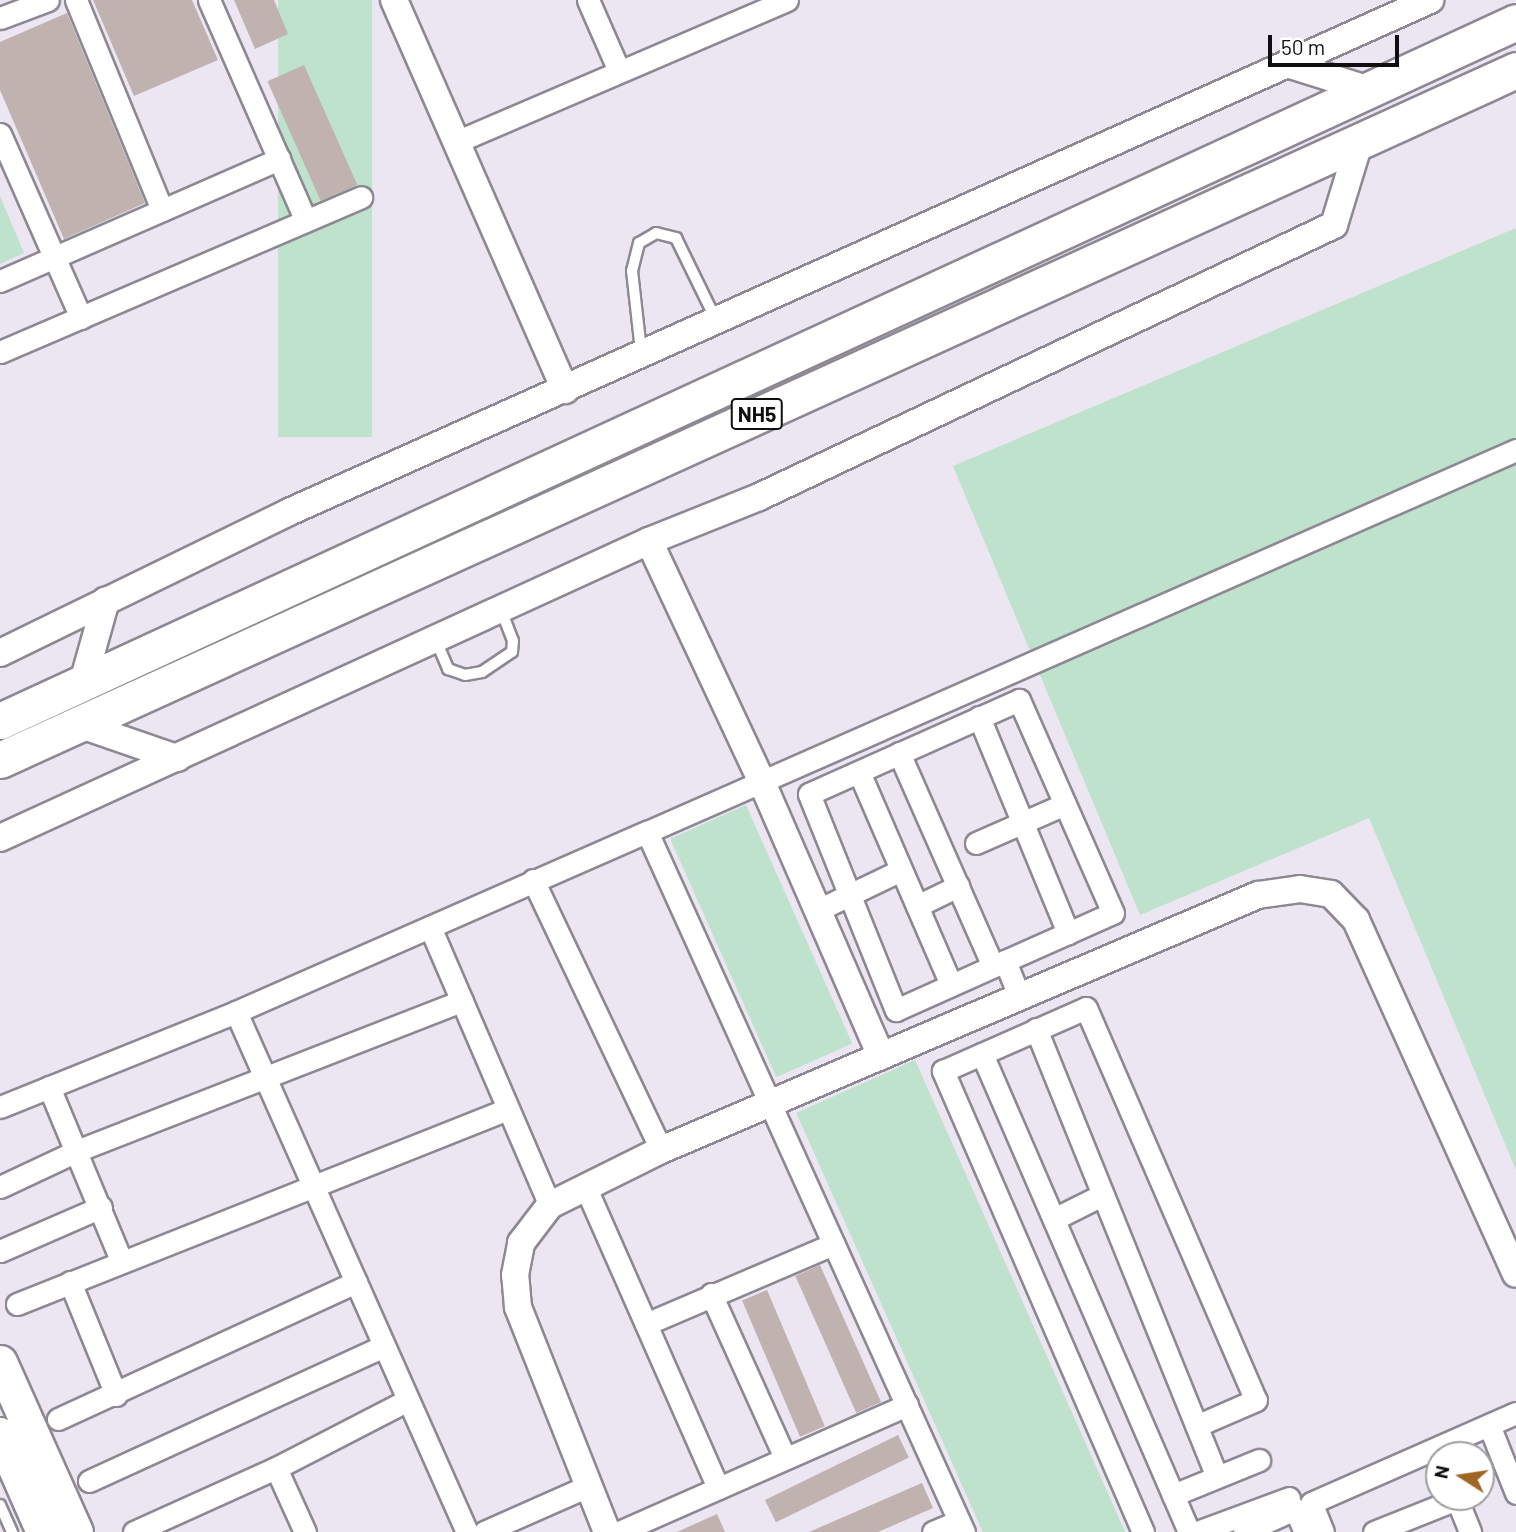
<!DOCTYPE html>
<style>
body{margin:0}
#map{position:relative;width:1516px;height:1532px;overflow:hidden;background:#ebe6f1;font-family:Barlow,sans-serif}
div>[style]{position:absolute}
.green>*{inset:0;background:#bfe2cc;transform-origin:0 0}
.building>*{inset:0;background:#bfb2af;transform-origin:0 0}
.roads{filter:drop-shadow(2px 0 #8d8893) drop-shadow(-2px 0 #8d8893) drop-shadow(0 2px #8d8893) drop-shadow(0 -2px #8d8893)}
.service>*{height:10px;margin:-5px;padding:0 5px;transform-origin:5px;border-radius:5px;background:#fff}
.minor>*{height:21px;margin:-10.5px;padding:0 10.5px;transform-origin:10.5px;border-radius:10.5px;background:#fff}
.tertiary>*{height:26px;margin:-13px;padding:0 13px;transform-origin:13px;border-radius:13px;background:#fff}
.primary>*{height:33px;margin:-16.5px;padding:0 16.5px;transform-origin:16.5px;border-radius:16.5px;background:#fff}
.trunk>*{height:35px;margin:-17.5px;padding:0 17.5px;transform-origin:17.5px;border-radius:17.5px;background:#fff}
span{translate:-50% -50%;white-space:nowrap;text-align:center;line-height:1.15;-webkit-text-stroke:7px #fff;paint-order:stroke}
.shield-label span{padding:2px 5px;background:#fff;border:2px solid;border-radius:5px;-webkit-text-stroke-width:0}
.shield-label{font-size:21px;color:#0f0e11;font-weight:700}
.north{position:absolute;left:1425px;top:1441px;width:70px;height:70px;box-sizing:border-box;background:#fff;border:2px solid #9f9fa0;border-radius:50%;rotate:282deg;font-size:19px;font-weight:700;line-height:28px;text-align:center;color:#0f0e11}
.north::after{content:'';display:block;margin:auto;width:24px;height:32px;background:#a06626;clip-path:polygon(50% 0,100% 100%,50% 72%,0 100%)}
.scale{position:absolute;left:1268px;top:35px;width:131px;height:32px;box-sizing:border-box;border:4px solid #0f0e11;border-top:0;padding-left:9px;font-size:21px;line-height:24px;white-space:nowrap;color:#0f0e11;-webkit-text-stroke:5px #fff;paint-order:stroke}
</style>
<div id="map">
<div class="green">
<i style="left:278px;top:0;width:94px;height:437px"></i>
<i style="clip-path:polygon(0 196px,24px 253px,0 264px)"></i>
<i style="clip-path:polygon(1516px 228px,1516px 1170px,1369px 818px,1140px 915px,953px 466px)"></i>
<i style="left:746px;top:805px;width:261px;height:83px;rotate:66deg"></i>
<i style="left:915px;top:1060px;width:519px;height:130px;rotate:66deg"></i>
</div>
<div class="building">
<i style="clip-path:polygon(93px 0,192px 0,218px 60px,134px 96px)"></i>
<i style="clip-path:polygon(234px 0,274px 0,288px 34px,255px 49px)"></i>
<i style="clip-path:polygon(67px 13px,145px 203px,64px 239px,0 90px,0 42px)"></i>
<i style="left:304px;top:65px;width:131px;height:40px;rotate:66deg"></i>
<i style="left:820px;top:1265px;width:150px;height:27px;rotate:66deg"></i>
<i style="left:767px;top:1290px;width:148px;height:27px;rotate:67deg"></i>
<i style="left:898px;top:1435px;width:25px;height:148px;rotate:64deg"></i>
<i style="clip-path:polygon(922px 1483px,933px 1508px,878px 1532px,809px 1532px)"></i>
<i style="clip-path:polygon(717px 1514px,725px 1532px,677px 1532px)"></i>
</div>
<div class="roads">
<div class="service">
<i style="left:641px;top:351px;width:81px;rotate:-96.4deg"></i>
<i style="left:632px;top:271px;width:29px;rotate:-76deg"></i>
<i style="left:639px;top:243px;width:20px;rotate:-30deg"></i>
<i style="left:656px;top:233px;width:21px;rotate:14deg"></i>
<i style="left:676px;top:238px;width:91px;rotate:64deg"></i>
<i style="left:435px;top:638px;width:34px;rotate:67deg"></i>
<i style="left:448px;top:669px;width:18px;rotate:19deg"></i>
<i style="left:465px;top:675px;width:17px;rotate:-10deg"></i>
<i style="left:482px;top:672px;width:36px;rotate:-34deg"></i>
<i style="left:512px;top:652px;width:11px;rotate:-85deg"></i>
<i style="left:513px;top:641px;width:34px;rotate:-111deg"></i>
<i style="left:0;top:1505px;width:30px;rotate:66deg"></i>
</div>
<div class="minor">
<i style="left:76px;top:0;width:227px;rotate:67.7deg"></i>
<i style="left:209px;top:0;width:241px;rotate:66.3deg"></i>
<i style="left:588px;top:0;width:77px;rotate:66.4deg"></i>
<i style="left:0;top:18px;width:51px;rotate:-20.6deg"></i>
<i style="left:0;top:134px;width:201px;rotate:66.2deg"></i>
<i style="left:456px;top:142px;width:360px;rotate:-23.2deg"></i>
<i style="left:0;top:281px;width:305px;rotate:-23.6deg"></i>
<i style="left:0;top:352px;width:393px;rotate:-23.2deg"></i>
<i style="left:979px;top:717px;width:234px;rotate:67.6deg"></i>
<i style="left:899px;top:753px;width:233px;rotate:66.2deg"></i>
<i style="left:859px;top:772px;width:232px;rotate:66.6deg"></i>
<i style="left:976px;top:843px;width:97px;rotate:-23.7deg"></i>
<i style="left:533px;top:880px;width:299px;rotate:64.6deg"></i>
<i style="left:917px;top:906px;width:46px;rotate:-26deg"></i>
<i style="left:818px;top:910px;width:92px;rotate:-25.7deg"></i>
<i style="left:430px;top:927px;width:303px;rotate:66.7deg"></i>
<i style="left:1005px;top:961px;width:118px;rotate:-24deg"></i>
<i style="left:1113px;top:913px;width:233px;rotate:-113.8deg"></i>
<i style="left:1019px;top:700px;width:230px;rotate:155.9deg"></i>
<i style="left:809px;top:794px;width:233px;rotate:68.1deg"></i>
<i style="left:896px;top:1010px;width:120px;rotate:-24.2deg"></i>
<i style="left:1005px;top:961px;width:38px;rotate:68deg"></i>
<i style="left:236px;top:1012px;width:569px;rotate:66.05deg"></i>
<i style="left:1036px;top:1029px;width:483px;rotate:68deg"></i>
<i style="left:982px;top:1054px;width:521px;rotate:66.58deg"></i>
<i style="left:49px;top:1087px;width:187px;rotate:67.4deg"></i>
<i style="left:0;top:1107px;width:254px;rotate:-21.9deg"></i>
<i style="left:236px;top:1012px;width:449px;rotate:-23.7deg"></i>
<i style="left:585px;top:1186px;width:330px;rotate:66.2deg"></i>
<i style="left:0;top:1187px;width:87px;rotate:-25.1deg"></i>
<i style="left:79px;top:1150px;width:411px;rotate:-21.3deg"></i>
<i style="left:1054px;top:1219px;width:54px;rotate:-26.6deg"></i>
<i style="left:0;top:1251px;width:110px;rotate:-23.5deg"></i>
<i style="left:70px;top:1282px;width:122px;rotate:67.8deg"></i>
<i style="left:711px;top:1294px;width:180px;rotate:65.7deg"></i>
<i style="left:17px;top:1304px;width:528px;rotate:-21.66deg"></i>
<i style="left:646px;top:1324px;width:204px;rotate:-23.1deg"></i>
<i style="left:58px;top:1419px;width:328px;rotate:-24.7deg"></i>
<i style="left:1489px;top:1425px;width:73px;rotate:68.3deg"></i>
<i style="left:276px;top:1468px;width:70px;rotate:65.6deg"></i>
<i style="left:89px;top:1481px;width:324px;rotate:-24.6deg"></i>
<i style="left:1173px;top:1495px;width:93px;rotate:-22.1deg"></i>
<i style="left:1456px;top:1497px;width:38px;rotate:68deg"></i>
<i style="left:134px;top:1532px;width:156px;rotate:-24.3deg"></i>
<i style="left:276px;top:1468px;width:148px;rotate:-27.3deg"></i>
<i style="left:484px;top:1532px;width:111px;rotate:-23.8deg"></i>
<i style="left:619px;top:1532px;width:315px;rotate:-23.8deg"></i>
<i style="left:933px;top:1532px;width:28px;rotate:-23deg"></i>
<i style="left:964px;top:1532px;width:768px;rotate:-114.36deg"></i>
<i style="left:647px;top:832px;width:949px;rotate:-23.73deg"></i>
<i style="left:1143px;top:1532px;width:503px;rotate:-113.45deg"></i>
<i style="left:943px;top:1071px;width:156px;rotate:-23.8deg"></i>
<i style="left:1086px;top:1008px;width:427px;rotate:66.6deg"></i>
<i style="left:1256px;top:1400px;width:65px;rotate:156.6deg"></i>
<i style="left:1197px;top:1532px;width:98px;rotate:-20.3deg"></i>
<i style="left:1244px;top:1532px;width:56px;rotate:-24.3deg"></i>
<i style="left:1295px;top:1509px;width:25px;rotate:67deg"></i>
<i style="left:1323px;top:1532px;width:31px;rotate:-112deg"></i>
<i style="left:1311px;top:1503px;width:224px;rotate:-23.7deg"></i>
<i style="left:1374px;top:1532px;width:89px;rotate:-21.7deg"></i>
</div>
<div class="tertiary">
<i style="left:394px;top:0;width:426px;rotate:66.3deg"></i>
<i style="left:1287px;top:64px;width:87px;rotate:17.4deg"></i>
<i style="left:649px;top:541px;width:264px;rotate:64.9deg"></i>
<i style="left:761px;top:780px;width:301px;rotate:66.5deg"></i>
<i style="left:0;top:653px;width:322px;rotate:-26deg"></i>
<i style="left:289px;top:512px;width:1251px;rotate:-24.17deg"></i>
<i style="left:83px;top:682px;width:85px;rotate:-74.3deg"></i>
<i style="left:78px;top:724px;width:105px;rotate:19deg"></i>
<i style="left:0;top:838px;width:714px;rotate:-24.59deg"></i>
<i style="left:649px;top:541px;width:118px;rotate:-21.8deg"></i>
<i style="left:759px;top:497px;width:636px;rotate:-25.32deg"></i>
<i style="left:1334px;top:225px;width:86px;rotate:-73deg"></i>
<i style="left:607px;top:1532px;width:242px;rotate:-111.6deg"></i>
<i style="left:518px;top:1307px;width:32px;rotate:-95deg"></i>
<i style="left:515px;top:1275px;width:33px;rotate:-79deg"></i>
<i style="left:521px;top:1243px;width:48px;rotate:-52.7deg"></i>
<i style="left:550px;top:1205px;width:124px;rotate:-26.4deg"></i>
<i style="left:661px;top:1150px;width:649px;rotate:-23.13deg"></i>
<i style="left:1258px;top:895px;width:42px;rotate:-8.1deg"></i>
<i style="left:1300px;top:889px;width:31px;rotate:9deg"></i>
<i style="left:1331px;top:894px;width:36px;rotate:46deg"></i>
<i style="left:1356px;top:920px;width:388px;rotate:65.7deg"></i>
</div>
<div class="primary">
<i style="left:0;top:1362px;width:186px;rotate:65.9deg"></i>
<i style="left:0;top:1434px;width:107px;rotate:66.3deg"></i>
</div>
<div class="trunk">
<i style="left:0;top:721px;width:1669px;rotate:-24.75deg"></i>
<i style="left:0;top:760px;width:1666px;rotate:-24.47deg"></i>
</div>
</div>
<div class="shield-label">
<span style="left:757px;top:414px">NH5</span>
</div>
<div class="north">N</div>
<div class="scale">50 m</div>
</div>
